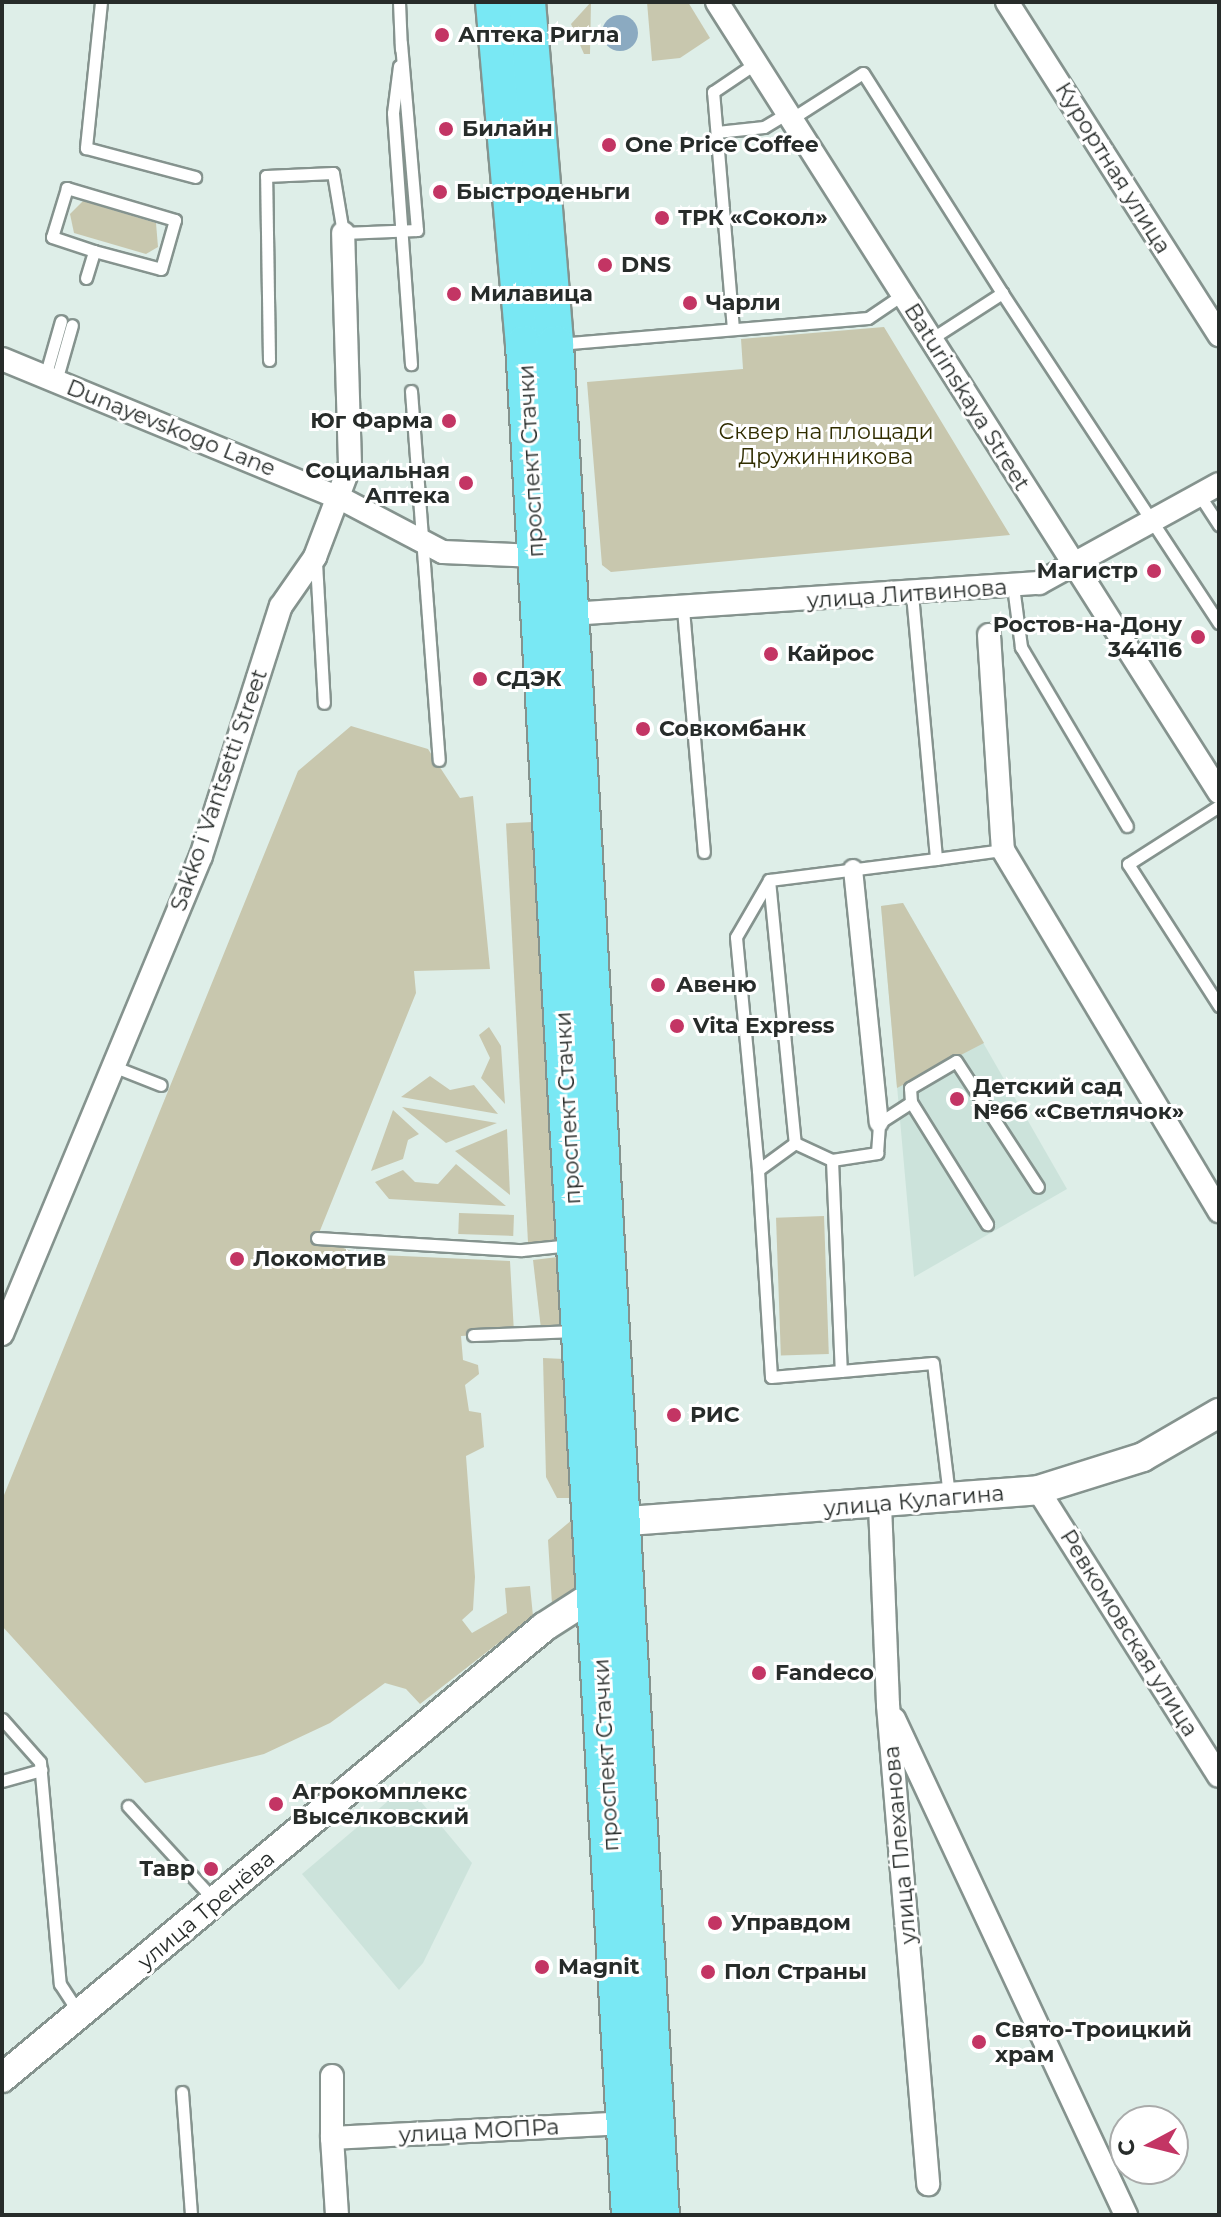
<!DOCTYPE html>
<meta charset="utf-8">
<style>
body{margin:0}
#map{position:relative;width:1221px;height:2217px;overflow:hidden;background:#deeee8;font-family:Montserrat,sans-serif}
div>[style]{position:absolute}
.built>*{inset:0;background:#cce3db}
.green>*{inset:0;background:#c8c7ae;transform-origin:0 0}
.water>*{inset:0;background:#8baac1}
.round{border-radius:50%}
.roads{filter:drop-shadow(2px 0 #85938e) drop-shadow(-2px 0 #85938e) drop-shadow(0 2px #85938e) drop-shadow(0 -2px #85938e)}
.service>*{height:11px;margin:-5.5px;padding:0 5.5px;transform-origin:5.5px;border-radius:5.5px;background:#fff}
.pedestrian>*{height:18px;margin:-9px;padding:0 9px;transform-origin:9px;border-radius:9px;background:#fff}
.minor>*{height:22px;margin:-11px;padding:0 11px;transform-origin:11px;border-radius:11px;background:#fff}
.tertiary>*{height:28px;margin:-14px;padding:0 14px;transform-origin:14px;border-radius:14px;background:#fff}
.primary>*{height:36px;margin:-18px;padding:0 18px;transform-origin:18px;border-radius:18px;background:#79e8f4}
.dots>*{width:22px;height:22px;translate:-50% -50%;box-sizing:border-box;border:4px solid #fff;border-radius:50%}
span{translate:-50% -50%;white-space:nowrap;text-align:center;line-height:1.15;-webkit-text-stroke:6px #fff;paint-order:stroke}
.poi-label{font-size:22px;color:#272c2a;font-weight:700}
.left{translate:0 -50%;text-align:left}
.right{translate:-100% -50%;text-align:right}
.street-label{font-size:22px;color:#272c2a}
.park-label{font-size:22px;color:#302d00}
.frame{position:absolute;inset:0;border:4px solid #272c2a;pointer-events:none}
.north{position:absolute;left:1109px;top:2105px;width:80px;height:80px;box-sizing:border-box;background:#fff;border:2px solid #a9abaa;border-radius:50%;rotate:263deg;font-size:22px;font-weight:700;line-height:32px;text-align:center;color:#272c2a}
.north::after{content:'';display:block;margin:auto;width:28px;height:36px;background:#c33564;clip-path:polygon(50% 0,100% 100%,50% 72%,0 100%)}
</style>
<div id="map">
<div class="built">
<i style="clip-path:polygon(903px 903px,1067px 1189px,914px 1277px,881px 906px)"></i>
<i style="clip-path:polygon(407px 1785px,472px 1863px,423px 1963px,399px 1990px,302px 1874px)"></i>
</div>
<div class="green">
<i style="clip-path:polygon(591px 2px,590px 54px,584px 54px,571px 24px)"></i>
<i style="clip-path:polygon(647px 2px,688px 2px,710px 38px,680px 58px,652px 61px)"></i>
<i style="clip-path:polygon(83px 201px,156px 223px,158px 247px,146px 254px,74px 233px,70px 214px)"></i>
<i style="clip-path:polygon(884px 327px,1010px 535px,611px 572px,602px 565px,587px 382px,743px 369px,741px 339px)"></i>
<i style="clip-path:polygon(351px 726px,428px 749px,460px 798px,473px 796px,490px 969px,414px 971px,416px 993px,317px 1238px,359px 1254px,510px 1261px,514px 1333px,461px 1336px,463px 1360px,478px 1365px,479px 1374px,465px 1385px,469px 1411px,481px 1413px,484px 1447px,466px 1456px,475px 1577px,473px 1610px,462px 1620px,472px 1633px,507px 1613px,505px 1588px,530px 1586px,533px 1616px,420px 1704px,406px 1689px,385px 1683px,330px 1723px,264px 1754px,145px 1783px,2px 1626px,2px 1500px,298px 771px)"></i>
<i style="left:533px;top:822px;width:422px;height:27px;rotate:87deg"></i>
<i style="clip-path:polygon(903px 903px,984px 1043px,897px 1088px,881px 906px)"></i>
<i style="clip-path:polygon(489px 1027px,501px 1046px,505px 1104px,481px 1078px,490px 1058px,479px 1035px)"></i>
<i style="clip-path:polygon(430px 1076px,450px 1090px,474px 1085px,498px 1114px,401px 1097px)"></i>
<i style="clip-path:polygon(402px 1107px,497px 1123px,446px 1143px)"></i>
<i style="clip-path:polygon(393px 1110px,419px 1134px,408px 1140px,403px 1159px,371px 1171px)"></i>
<i style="clip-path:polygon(507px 1129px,510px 1195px,455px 1151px)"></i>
<i style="clip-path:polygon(456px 1164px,506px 1206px,389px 1199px,375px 1182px,403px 1170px,415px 1182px,438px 1184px)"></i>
<i style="left:459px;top:1213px;width:55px;height:21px;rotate:2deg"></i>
<i style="left:824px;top:1216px;width:138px;height:48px;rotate:88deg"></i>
<i style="clip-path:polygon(558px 1257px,562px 1327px,541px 1329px,533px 1260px)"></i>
<i style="clip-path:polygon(543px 1358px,564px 1359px,572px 1498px,557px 1498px,546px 1477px)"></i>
<i style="clip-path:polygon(573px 1519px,577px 1589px,552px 1604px,548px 1540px)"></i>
</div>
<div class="water">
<i class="round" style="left:602px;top:15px;width:36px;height:36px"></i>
</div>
<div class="roads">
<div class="service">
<i style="left:101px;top:2px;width:147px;rotate:95.9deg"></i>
<i style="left:86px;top:148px;width:113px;rotate:14.9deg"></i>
<i style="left:399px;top:2px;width:47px;rotate:87.6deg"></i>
<i style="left:399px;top:66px;width:47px;rotate:97.3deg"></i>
<i style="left:393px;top:113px;width:252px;rotate:85.9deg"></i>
<i style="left:791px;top:119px;width:85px;rotate:-32.6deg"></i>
<i style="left:863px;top:73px;width:260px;rotate:57.7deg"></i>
<i style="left:717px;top:132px;width:47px;rotate:-6.1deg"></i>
<i style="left:764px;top:127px;width:27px;rotate:-31deg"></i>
<i style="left:86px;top:278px;width:28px;rotate:-73deg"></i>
<i style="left:94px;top:251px;width:69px;rotate:15deg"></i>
<i style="left:161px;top:269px;width:51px;rotate:-74.1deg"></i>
<i style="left:175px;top:220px;width:113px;rotate:-163.5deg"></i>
<i style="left:67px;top:188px;width:51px;rotate:107deg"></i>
<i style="left:52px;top:237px;width:44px;rotate:18.4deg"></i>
<i style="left:733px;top:329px;width:238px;rotate:-94.8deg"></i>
<i style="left:713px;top:92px;width:52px;rotate:-34deg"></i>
<i style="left:931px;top:339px;width:85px;rotate:-32.9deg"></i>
<i style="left:1002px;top:293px;width:395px;rotate:56.7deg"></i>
<i style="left:558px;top:344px;width:311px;rotate:-4.8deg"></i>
<i style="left:868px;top:318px;width:41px;rotate:-34.1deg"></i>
<i style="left:269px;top:360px;width:184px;rotate:-90.9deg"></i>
<i style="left:266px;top:176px;width:67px;rotate:-2.6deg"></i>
<i style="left:333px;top:173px;width:61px;rotate:80.5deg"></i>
<i style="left:343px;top:233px;width:74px;rotate:-2.3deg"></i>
<i style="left:417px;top:230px;width:187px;rotate:-94.9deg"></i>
<i style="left:45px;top:377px;width:58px;rotate:-74.1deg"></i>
<i style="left:56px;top:381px;width:58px;rotate:-74.1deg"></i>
<i style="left:411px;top:391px;width:370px;rotate:85.7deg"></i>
<i style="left:1200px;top:496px;width:35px;rotate:57deg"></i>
<i style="left:316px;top:562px;width:141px;rotate:86.8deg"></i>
<i style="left:1013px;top:586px;width:62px;rotate:82.5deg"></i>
<i style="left:1021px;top:647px;width:208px;rotate:59.4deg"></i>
<i style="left:912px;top:594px;width:266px;rotate:84.8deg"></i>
<i style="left:936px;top:859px;width:68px;rotate:-7.7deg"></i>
<i style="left:683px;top:609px;width:244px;rotate:85.1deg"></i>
<i style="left:1219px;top:806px;width:108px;rotate:147.5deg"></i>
<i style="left:1128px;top:864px;width:169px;rotate:57.3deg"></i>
<i style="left:936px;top:859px;width:168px;rotate:172.8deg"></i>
<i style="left:769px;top:880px;width:264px;rotate:84.4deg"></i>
<i style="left:795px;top:1143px;width:41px;rotate:24.7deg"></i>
<i style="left:832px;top:1160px;width:211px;rotate:87.6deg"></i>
<i style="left:841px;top:1371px;width:92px;rotate:-5deg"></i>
<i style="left:933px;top:1363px;width:134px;rotate:83.1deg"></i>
<i style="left:115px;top:1067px;width:49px;rotate:21.4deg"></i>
<i style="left:911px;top:1102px;width:144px;rotate:58.1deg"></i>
<i style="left:795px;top:1143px;width:46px;rotate:143.9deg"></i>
<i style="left:758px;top:1170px;width:207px;rotate:86.4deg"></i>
<i style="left:771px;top:1377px;width:70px;rotate:-4.9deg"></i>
<i style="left:832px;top:1160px;width:46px;rotate:-8.8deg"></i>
<i style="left:877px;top:1153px;width:30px;rotate:-86deg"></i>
<i style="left:879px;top:1123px;width:38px;rotate:-33deg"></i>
<i style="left:911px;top:1102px;width:14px;rotate:-94deg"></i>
<i style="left:910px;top:1088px;width:53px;rotate:-30.4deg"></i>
<i style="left:956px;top:1061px;width:150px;rotate:56.9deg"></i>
<i style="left:758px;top:1170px;width:234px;rotate:-95.4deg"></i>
<i style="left:736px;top:937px;width:66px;rotate:-59.9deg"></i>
<i style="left:317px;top:1238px;width:205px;rotate:3.4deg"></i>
<i style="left:522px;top:1250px;width:49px;rotate:-5.8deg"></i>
<i style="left:473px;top:1335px;width:103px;rotate:-2.2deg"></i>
<i style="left:2px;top:1719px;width:57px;rotate:48.5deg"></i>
<i style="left:40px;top:1762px;width:223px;rotate:84.9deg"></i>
<i style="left:60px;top:1984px;width:35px;rotate:57deg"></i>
<i style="left:2px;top:1781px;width:41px;rotate:-15.8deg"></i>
<i style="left:128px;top:1806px;width:127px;rotate:47.5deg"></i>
<i style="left:182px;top:2092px;width:123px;rotate:85.8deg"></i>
</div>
<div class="pedestrian">
<i style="left:853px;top:869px;width:255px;rotate:84.2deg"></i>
</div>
<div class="minor">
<i style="left:717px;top:2px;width:936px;rotate:57.57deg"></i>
<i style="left:1007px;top:2px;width:395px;rotate:57.5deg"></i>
<i style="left:2px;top:359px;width:365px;rotate:22.4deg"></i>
<i style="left:340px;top:498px;width:116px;rotate:27.7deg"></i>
<i style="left:443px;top:552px;width:94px;rotate:2.4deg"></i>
<i style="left:570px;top:614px;width:470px;rotate:-3.8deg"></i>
<i style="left:1039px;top:583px;width:205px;rotate:-28.8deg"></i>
<i style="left:989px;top:635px;width:215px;rotate:86.3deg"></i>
<i style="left:1003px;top:850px;width:421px;rotate:59.1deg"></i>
<i style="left:2px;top:1334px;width:518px;rotate:-67.4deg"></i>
<i style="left:201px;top:856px;width:262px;rotate:-72.3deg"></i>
<i style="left:281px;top:606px;width:60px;rotate:-55.2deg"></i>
<i style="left:315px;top:557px;width:98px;rotate:-69.2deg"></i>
<i style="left:350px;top:465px;width:232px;rotate:-91.7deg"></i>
<i style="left:1038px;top:1490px;width:338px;rotate:57.7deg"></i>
<i style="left:880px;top:1505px;width:200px;rotate:87.7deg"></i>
<i style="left:888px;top:1705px;width:481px;rotate:85.2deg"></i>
<i style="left:894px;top:1719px;width:548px;rotate:64.93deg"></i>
<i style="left:332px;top:2076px;width:62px;rotate:90deg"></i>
<i style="left:337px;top:2215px;width:77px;rotate:-93.7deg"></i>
<i style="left:332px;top:2138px;width:293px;rotate:-2.9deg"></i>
</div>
<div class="tertiary">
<i style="left:602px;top:1523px;width:437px;rotate:-4.3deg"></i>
<i style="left:1038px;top:1490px;width:110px;rotate:-17.4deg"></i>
<i style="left:1143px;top:1457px;width:88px;rotate:-30.1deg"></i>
<i style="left:2px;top:2078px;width:705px;rotate:-39.76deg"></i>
<i style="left:544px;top:1627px;width:63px;rotate:-32.7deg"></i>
</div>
<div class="primary">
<i style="left:494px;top:2px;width:343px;rotate:85deg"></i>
<i style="left:524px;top:344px;width:1874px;rotate:86.76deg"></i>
<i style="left:527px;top:2px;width:343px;rotate:85.3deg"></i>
<i style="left:555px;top:344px;width:1874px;rotate:86.76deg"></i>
</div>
</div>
<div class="dots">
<i style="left:442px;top:35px;background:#c33564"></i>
<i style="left:446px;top:129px;background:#c33564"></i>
<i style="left:609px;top:145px;background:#c33564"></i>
<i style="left:440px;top:192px;background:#c33564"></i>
<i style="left:662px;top:218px;background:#c33564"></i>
<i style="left:605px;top:265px;background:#c33564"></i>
<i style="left:454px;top:294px;background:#c33564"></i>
<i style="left:690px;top:303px;background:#c33564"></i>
<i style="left:449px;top:421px;background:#c33564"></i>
<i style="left:466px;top:483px;background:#c33564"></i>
<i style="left:1154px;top:571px;background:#c33564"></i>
<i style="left:1198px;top:637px;background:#c33564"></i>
<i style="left:771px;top:654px;background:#c33564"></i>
<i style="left:480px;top:679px;background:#c33564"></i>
<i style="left:643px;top:729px;background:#c33564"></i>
<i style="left:658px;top:985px;background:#c33564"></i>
<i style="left:677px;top:1026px;background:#c33564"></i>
<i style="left:957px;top:1099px;background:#c33564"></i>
<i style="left:237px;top:1259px;background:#c33564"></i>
<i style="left:674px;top:1415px;background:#c33564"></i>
<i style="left:759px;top:1673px;background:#c33564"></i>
<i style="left:276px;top:1804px;background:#c33564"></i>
<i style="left:211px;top:1869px;background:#c33564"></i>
<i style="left:715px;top:1923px;background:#c33564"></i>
<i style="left:542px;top:1967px;background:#c33564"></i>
<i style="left:708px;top:1972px;background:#c33564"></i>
<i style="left:979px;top:2042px;background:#c33564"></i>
</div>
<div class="poi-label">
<span class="left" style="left:458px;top:35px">Аптека Ригла</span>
<span class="left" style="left:462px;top:129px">Билайн</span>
<span class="left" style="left:625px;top:145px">One Price Coffee</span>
<span class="left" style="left:456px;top:192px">Быстроденьги</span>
<span class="left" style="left:678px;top:218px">ТРК «Сокол»</span>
<span class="left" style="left:621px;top:265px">DNS</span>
<span class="left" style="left:470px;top:294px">Милавица</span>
<span class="left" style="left:706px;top:303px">Чарли</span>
<span class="right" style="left:433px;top:421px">Юг Фарма</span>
<span class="right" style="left:450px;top:483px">Социальная<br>Аптека</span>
<span class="right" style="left:1138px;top:571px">Магистр</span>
<span class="right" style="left:1182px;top:637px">Ростов-на-Дону<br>344116</span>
<span class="left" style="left:787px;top:654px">Кайрос</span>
<span class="left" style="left:496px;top:679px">СДЭК</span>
<span class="left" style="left:659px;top:729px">Совкомбанк</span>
<span class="left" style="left:676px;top:985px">Авеню</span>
<span class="left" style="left:693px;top:1026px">Vita Express</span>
<span class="left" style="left:973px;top:1099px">Детский сад<br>№66 «Светлячок»</span>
<span class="left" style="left:253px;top:1259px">Локомотив</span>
<span class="left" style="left:690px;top:1415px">РИС</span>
<span class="left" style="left:775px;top:1673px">Fandeco</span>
<span class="left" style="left:292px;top:1804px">Агрокомплекс<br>Выселковский</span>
<span class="right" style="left:195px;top:1869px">Тавр</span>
<span class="left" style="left:731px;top:1923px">Управдом</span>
<span class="left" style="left:558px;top:1967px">Magnit</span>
<span class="left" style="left:724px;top:1972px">Пол Страны</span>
<span class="left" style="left:995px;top:2042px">Свято-Троицкий<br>храм</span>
</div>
<div class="street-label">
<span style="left:1113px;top:168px;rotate:58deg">Курортная улица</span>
<span style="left:967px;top:397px;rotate:58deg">Baturinskaya Street</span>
<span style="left:171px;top:428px;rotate:22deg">Dunayevskogo Lane</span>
<span style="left:531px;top:461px;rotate:-93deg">проспект Стачки</span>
<span style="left:907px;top:594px;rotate:-4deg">улица Литвинова</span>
<span style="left:219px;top:790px;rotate:-71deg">Sakko i Vantsetti Street</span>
<span style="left:568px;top:1108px;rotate:-93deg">проспект Стачки</span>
<span style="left:914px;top:1501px;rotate:-5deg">улица Кулагина</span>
<span style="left:1129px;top:1633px;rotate:58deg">Ревкомовская улица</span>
<span style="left:606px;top:1755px;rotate:-93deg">проспект Стачки</span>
<span style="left:900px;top:1845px;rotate:-95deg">улица Плеханова</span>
<span style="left:206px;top:1910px;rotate:-40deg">улица Тренёва</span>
<span style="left:479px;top:2131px;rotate:-3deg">улица МОПРа</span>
</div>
<div class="park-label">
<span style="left:826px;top:444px">Сквер на площади<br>Дружинникова</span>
</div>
<div class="frame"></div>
<div class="north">С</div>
</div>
